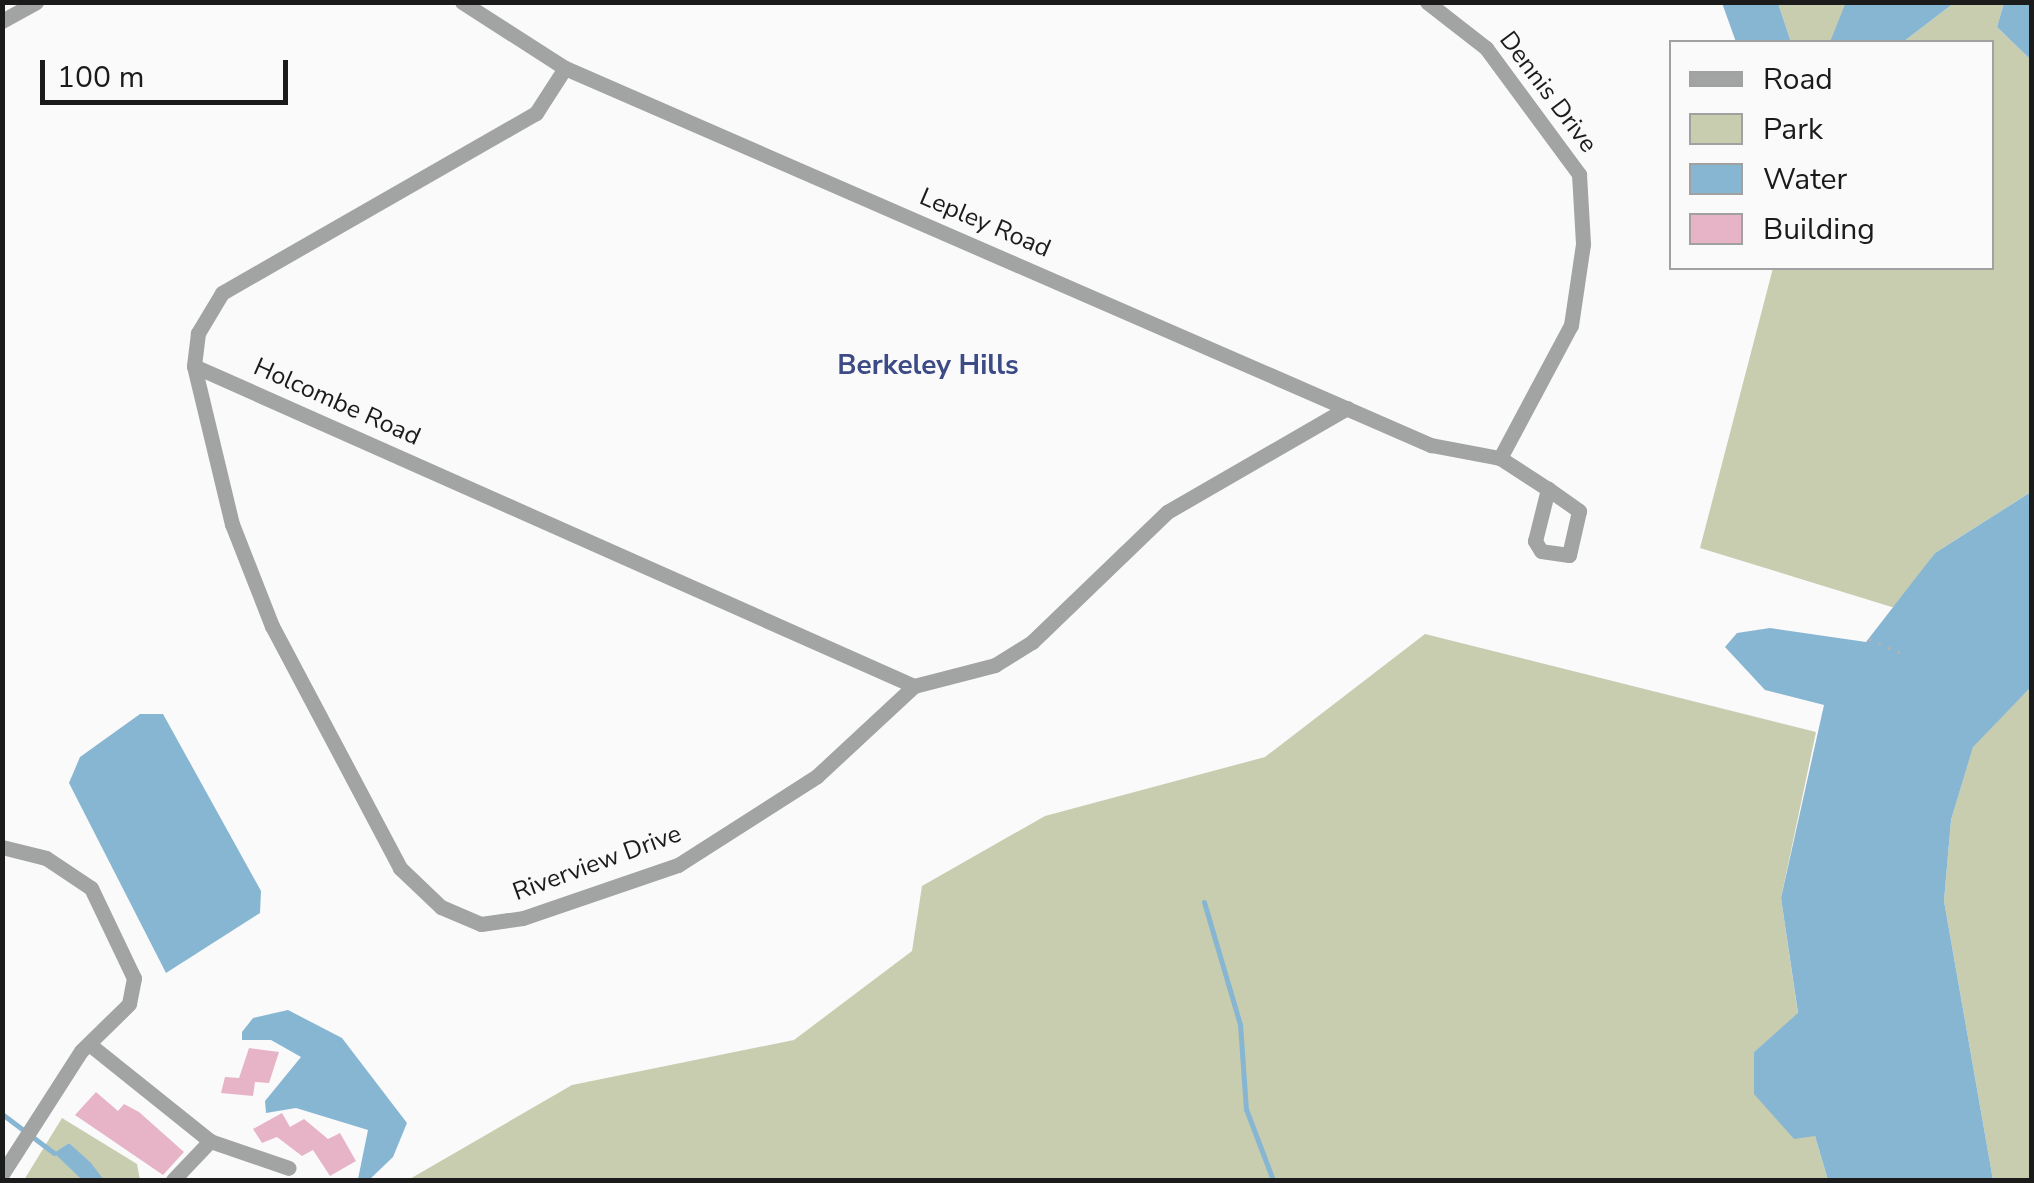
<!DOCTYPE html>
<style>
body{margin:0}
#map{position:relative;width:2034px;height:1183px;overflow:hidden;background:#fafafb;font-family:"Nunito Sans",sans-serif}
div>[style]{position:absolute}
.green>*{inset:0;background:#c9cdaf}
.water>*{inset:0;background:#87b6d2}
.stream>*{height:5px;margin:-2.5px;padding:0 2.5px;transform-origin:2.5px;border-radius:2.5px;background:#87b6d2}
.building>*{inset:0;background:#e7b4c7}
.path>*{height:2.5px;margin-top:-1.25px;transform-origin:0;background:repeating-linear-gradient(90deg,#b2b2b3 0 2.5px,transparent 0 10.5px)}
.minor>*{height:15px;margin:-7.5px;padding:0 7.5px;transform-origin:7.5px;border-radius:7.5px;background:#a2a3a3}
span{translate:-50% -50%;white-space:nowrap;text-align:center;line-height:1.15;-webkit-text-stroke:8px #fafafb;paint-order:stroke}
.street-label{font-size:25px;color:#1b1b1b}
.neighbourhood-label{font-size:28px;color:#3c4a85;font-weight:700}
.frame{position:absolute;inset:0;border:5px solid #1b1b1b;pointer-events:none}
.legend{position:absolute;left:1669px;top:40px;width:325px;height:230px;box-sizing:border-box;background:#fafafb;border:2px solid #a1a1a1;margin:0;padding:12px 18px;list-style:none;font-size:30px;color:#1b1b1b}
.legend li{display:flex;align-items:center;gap:20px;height:50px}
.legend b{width:50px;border:2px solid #a1a1a1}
.scale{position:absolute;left:40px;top:60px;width:248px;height:45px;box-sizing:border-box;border:5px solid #1b1b1b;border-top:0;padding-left:12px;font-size:30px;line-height:35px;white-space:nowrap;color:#1b1b1b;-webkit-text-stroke:8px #fafafb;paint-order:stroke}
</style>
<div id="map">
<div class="green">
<i style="clip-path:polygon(1778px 3px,1846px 3px,1839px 32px,1830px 42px,1791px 42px)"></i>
<i style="clip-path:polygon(1954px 3px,2004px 3px,1997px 27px,2031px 60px,2031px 492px,1935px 553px,1895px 608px,1700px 548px,1773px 268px,1992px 268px,1992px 42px,1903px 42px)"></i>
<i style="clip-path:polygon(1425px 634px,1816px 732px,1781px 898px,1798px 1014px,1754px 1052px,1815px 1136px,1828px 1180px,408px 1180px,572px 1085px,794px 1040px,912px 951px,922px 886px,1045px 816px,1265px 757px)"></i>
<i style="clip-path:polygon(2031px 687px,2031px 1180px,1993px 1180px,1944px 901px,1951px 820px,1973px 746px)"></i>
<i style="clip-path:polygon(62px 1118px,137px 1164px,140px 1180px,104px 1180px,69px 1143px,55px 1153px,82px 1180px,24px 1180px)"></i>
</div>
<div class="water">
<i style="clip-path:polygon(1846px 2px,1954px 2px,1954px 3px,1903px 42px,1830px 42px)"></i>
<i style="clip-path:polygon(1722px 3px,1778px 3px,1791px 42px,1736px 42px)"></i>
<i style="clip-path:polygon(2004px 3px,2031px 3px,2031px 60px,1997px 27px)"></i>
<i style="clip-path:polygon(2031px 492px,2031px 687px,1973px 747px,1951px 820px,1944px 901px,1993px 1180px,1828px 1180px,1815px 1136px,1794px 1139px,1754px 1094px,1754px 1052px,1798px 1013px,1781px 898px,1824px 705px,1765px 690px,1725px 647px,1737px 633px,1770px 628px,1866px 642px,1935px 553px)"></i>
<i style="clip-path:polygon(140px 714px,163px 714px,261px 891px,260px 913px,166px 973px,69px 783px,80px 757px)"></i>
<i style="clip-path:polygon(288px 1010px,342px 1038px,407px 1123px,393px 1157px,369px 1180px,358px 1179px,368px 1130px,296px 1108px,266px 1113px,265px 1101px,301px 1057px,271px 1040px,242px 1040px,242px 1032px,253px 1018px)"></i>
<i style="clip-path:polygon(69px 1143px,91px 1163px,104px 1180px,82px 1180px,54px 1153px)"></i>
</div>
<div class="stream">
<i style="left:1204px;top:902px;width:127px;rotate:73.6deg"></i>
<i style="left:1240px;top:1024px;width:85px;rotate:86deg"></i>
<i style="left:1246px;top:1109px;width:76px;rotate:69.2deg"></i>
<i style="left:2px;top:1114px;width:65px;rotate:36.9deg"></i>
</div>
<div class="building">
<i style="clip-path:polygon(249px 1048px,279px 1052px,269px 1083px,255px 1082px,253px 1096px,221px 1093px,225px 1077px,239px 1078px)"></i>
<i style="clip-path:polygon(96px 1092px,118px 1111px,124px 1104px,139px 1112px,184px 1152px,163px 1175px,75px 1115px)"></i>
<i style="clip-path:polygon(282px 1113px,290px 1127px,304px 1119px,328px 1139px,340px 1133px,356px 1161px,330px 1176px,313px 1150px,302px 1156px,277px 1137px,262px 1143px,253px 1129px)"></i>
</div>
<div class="path">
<i style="left:1869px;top:639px;width:34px;rotate:24deg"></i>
</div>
<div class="minor">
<i style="left:462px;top:2px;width:122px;rotate:32.7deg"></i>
<i style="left:565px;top:68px;width:945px;rotate:23.53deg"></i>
<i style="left:1431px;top:445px;width:70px;rotate:10.7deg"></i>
<i style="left:1427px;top:2px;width:75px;rotate:37.9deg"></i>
<i style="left:1486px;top:48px;width:157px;rotate:53.6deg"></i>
<i style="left:1579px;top:174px;width:70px;rotate:86.7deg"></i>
<i style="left:1583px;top:244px;width:82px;rotate:98.4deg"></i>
<i style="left:1571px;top:325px;width:151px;rotate:118.1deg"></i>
<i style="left:2px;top:21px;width:39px;rotate:-29deg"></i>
<i style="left:565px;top:68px;width:54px;rotate:122.8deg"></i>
<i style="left:536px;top:113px;width:362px;rotate:150.2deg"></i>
<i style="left:222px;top:293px;width:47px;rotate:121deg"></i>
<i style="left:198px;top:333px;width:33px;rotate:97deg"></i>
<i style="left:194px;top:366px;width:163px;rotate:76.5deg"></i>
<i style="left:232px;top:524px;width:110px;rotate:68.6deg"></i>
<i style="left:272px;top:626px;width:274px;rotate:62.1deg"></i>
<i style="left:400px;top:868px;width:57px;rotate:43.6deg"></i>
<i style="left:441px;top:907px;width:43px;rotate:23deg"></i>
<i style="left:481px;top:924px;width:42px;rotate:-8.1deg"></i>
<i style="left:523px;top:918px;width:164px;rotate:-18.9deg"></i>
<i style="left:678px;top:865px;width:165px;rotate:-32.6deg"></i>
<i style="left:817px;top:776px;width:132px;rotate:-42.9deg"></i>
<i style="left:914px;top:686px;width:84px;rotate:-14.5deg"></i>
<i style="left:995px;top:665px;width:44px;rotate:-31.9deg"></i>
<i style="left:1032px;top:642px;width:187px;rotate:-43.9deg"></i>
<i style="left:1167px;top:512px;width:208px;rotate:-30deg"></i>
<i style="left:194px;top:366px;width:788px;rotate:23.96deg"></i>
<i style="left:1500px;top:458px;width:57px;rotate:32.9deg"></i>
<i style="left:1548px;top:489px;width:38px;rotate:35deg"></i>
<i style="left:1579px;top:511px;width:45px;rotate:102.8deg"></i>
<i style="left:1569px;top:555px;width:28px;rotate:-172deg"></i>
<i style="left:1541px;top:551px;width:12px;rotate:-121deg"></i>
<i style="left:1535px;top:541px;width:54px;rotate:-76deg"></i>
<i style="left:2px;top:847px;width:45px;rotate:14deg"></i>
<i style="left:46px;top:858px;width:54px;rotate:33.7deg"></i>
<i style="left:91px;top:888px;width:100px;rotate:64.5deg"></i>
<i style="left:134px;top:978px;width:26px;rotate:101deg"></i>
<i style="left:129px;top:1004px;width:67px;rotate:135.6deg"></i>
<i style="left:81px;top:1051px;width:146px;rotate:122.7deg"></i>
<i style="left:89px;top:1044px;width:155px;rotate:38.7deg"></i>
<i style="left:210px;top:1141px;width:83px;rotate:18.9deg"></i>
<i style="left:173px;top:1180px;width:54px;rotate:-46.5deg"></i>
</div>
<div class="street-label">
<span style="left:1548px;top:92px;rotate:53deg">Dennis Drive</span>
<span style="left:985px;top:223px;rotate:23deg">Lepley Road</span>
<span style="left:337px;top:402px;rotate:24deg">Holcombe Road</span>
<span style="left:597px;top:863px;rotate:-20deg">Riverview Drive</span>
</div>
<div class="neighbourhood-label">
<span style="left:928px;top:365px">Berkeley Hills</span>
</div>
<div class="frame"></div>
<ul class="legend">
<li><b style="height:12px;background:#a2a3a3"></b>Road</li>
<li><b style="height:28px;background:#c9cdaf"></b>Park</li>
<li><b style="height:28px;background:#87b6d2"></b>Water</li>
<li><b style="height:28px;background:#e7b4c7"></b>Building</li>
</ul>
<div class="scale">100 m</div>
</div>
